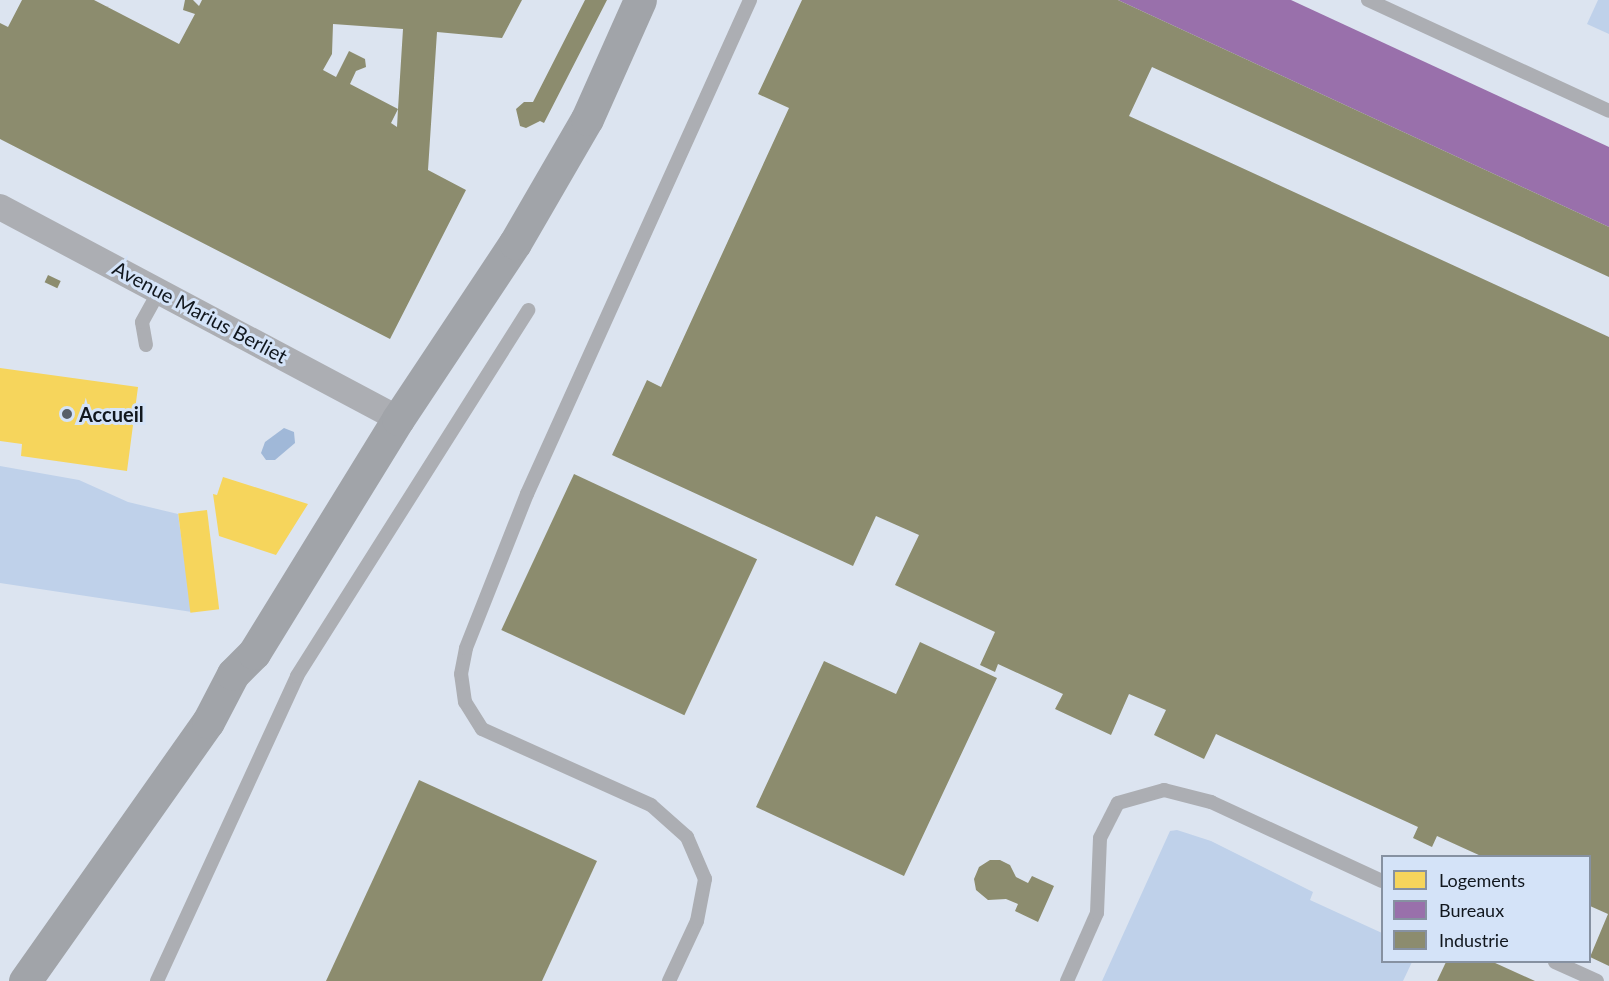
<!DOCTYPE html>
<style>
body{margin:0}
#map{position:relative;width:1609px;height:981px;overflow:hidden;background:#dce4f0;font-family:Lato,sans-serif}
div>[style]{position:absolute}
.green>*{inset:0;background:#bfd1ea}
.water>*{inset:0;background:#a0b8d8}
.homes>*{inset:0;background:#f6d55c;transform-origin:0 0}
.offices>*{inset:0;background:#9970ab}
.industry>*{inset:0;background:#8c8c6e;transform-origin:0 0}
.lane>*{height:14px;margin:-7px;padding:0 7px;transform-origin:7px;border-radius:7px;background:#acaeb3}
.street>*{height:26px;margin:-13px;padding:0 13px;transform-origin:13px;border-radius:13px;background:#acaeb3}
.secondary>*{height:33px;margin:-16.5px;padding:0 16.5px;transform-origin:16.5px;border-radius:16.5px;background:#a1a4a9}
.dots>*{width:16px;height:16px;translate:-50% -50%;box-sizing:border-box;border:3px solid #d4e3f8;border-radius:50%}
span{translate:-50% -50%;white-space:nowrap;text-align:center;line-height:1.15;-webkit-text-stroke:6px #d4e3f8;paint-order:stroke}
.street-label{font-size:20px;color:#11171e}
.poi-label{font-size:20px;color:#11171e;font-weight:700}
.left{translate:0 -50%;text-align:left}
.legend{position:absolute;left:1381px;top:855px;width:210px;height:108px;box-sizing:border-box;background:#d4e3f8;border:2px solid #8691a1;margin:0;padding:8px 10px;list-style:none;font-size:18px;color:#11171e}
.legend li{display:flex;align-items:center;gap:12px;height:30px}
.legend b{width:30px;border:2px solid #8691a1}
</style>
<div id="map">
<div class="green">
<i style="clip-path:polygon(1598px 0,1609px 0,1609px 34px,1587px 24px)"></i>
<i style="clip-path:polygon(0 466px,79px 480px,128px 502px,178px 514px,192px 612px,0 583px)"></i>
<i style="clip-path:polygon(1177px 830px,1211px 841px,1313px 892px,1310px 900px,1382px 933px,1382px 962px,1412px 962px,1403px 981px,1102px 981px,1170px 831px)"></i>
</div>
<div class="water">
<i style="clip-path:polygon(284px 428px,294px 432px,295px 443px,275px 460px,266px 460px,261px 453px,265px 442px)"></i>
</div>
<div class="homes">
<i style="clip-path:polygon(0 368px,138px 387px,127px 471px,21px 456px,22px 444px,0 441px)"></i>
<i style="clip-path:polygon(223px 477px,308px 504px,276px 555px,219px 536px,213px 494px,217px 495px)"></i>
<i style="left:207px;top:510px;width:100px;height:29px;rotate:83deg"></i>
</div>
<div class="offices">
<i style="clip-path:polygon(1118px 0,1291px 0,1609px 147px,1609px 227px)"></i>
</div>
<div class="industry">
<i style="clip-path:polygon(evenodd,22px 0,94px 0,179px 44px,195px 14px,183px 10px,185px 0,193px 0,199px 6px,202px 0,522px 0,502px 38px,437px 32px,428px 170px,466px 190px,390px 339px,0 139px,0 23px,8px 27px,22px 0,333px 24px,403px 29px,398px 109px,350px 84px,356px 71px,366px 67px,365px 59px,349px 51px,336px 77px,323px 70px,332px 54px,333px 24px,22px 0,398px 109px,397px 127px,391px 123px,398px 109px)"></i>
<i style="clip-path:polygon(585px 0,607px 0,544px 123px,540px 121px,526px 128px,520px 126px,516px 109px,524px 102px,533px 102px)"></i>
<i style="clip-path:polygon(802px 0,1118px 0,1609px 227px,1609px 277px,1152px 67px,1129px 116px,1609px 337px,1609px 966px,1590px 957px,1608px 914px,1590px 906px,1590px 856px,1481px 856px,1437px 836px,1432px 847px,1413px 838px,1418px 827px,1216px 734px,1204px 759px,1154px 735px,1166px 710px,1129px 694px,1111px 735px,1055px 709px,1063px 694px,998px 664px,995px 672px,980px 665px,995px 632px,895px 585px,919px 535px,876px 516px,853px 566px,612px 455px,647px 380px,661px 387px,789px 108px,758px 94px)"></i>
<i style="left:48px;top:275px;width:14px;height:8px;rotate:25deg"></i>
<i style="left:574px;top:474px;width:202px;height:172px;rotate:25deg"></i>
<i style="clip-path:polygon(920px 642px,997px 678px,904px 876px,756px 807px,824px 661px,896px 694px)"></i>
<i style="clip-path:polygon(419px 780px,597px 861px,542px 981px,326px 981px)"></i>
<i style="clip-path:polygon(1000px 860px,1010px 865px,1016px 877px,1028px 883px,1032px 876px,1054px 886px,1038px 922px,1015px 911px,1018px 904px,1006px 899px,988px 900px,976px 890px,974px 879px,979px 867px,990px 860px)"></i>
<i style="clip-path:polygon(1446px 962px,1493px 962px,1535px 981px,1437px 981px)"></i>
</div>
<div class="lane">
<i style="left:1368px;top:0;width:265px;rotate:24.7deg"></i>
<i style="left:146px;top:345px;width:23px;rotate:-100deg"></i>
<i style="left:142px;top:322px;width:38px;rotate:-61deg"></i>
<i style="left:1555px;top:962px;width:46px;rotate:24.3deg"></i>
<i style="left:157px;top:981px;width:336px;rotate:-65.3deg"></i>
<i style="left:297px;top:676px;width:433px;rotate:-57.7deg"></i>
<i style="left:669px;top:981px;width:66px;rotate:-65deg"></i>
<i style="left:697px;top:921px;width:43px;rotate:-79.2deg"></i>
<i style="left:705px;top:879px;width:46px;rotate:-113.2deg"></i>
<i style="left:687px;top:837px;width:48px;rotate:-138.4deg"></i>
<i style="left:651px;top:805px;width:185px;rotate:-155.8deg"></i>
<i style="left:482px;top:729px;width:32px;rotate:-122deg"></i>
<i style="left:465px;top:702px;width:28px;rotate:-98deg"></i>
<i style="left:461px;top:674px;width:26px;rotate:-79deg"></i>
<i style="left:466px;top:648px;width:166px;rotate:-68.4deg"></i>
<i style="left:527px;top:494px;width:542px;rotate:-65.7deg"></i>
<i style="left:1067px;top:981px;width:74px;rotate:-66.2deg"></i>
<i style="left:1097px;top:913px;width:75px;rotate:-87.7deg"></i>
<i style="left:1100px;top:838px;width:39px;rotate:-63deg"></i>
<i style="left:1118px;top:803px;width:48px;rotate:-15.8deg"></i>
<i style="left:1164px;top:790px;width:49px;rotate:14.3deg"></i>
<i style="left:1211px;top:802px;width:188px;rotate:24.8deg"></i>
</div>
<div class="street">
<i style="left:0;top:207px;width:451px;rotate:28deg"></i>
</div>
<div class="secondary">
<i style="left:25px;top:981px;width:317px;rotate:-54.8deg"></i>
<i style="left:208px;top:722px;width:54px;rotate:-62.5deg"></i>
<i style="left:233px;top:674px;width:30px;rotate:-45deg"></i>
<i style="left:254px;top:653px;width:275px;rotate:-58.4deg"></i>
<i style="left:398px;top:419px;width:211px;rotate:-56.4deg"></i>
<i style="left:515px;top:243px;width:143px;rotate:-59.9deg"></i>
<i style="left:587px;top:119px;width:130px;rotate:-66deg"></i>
</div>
<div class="dots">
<i style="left:67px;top:414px;background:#585f68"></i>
</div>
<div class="street-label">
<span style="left:200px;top:312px;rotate:28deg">Avenue Marius Berliet</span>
</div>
<div class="poi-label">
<span class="left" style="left:79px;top:414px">Accueil</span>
</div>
<ul class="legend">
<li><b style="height:16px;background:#f6d55c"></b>Logements</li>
<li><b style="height:16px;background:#9970ab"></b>Bureaux</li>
<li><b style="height:16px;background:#8c8c6e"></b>Industrie</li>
</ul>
</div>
